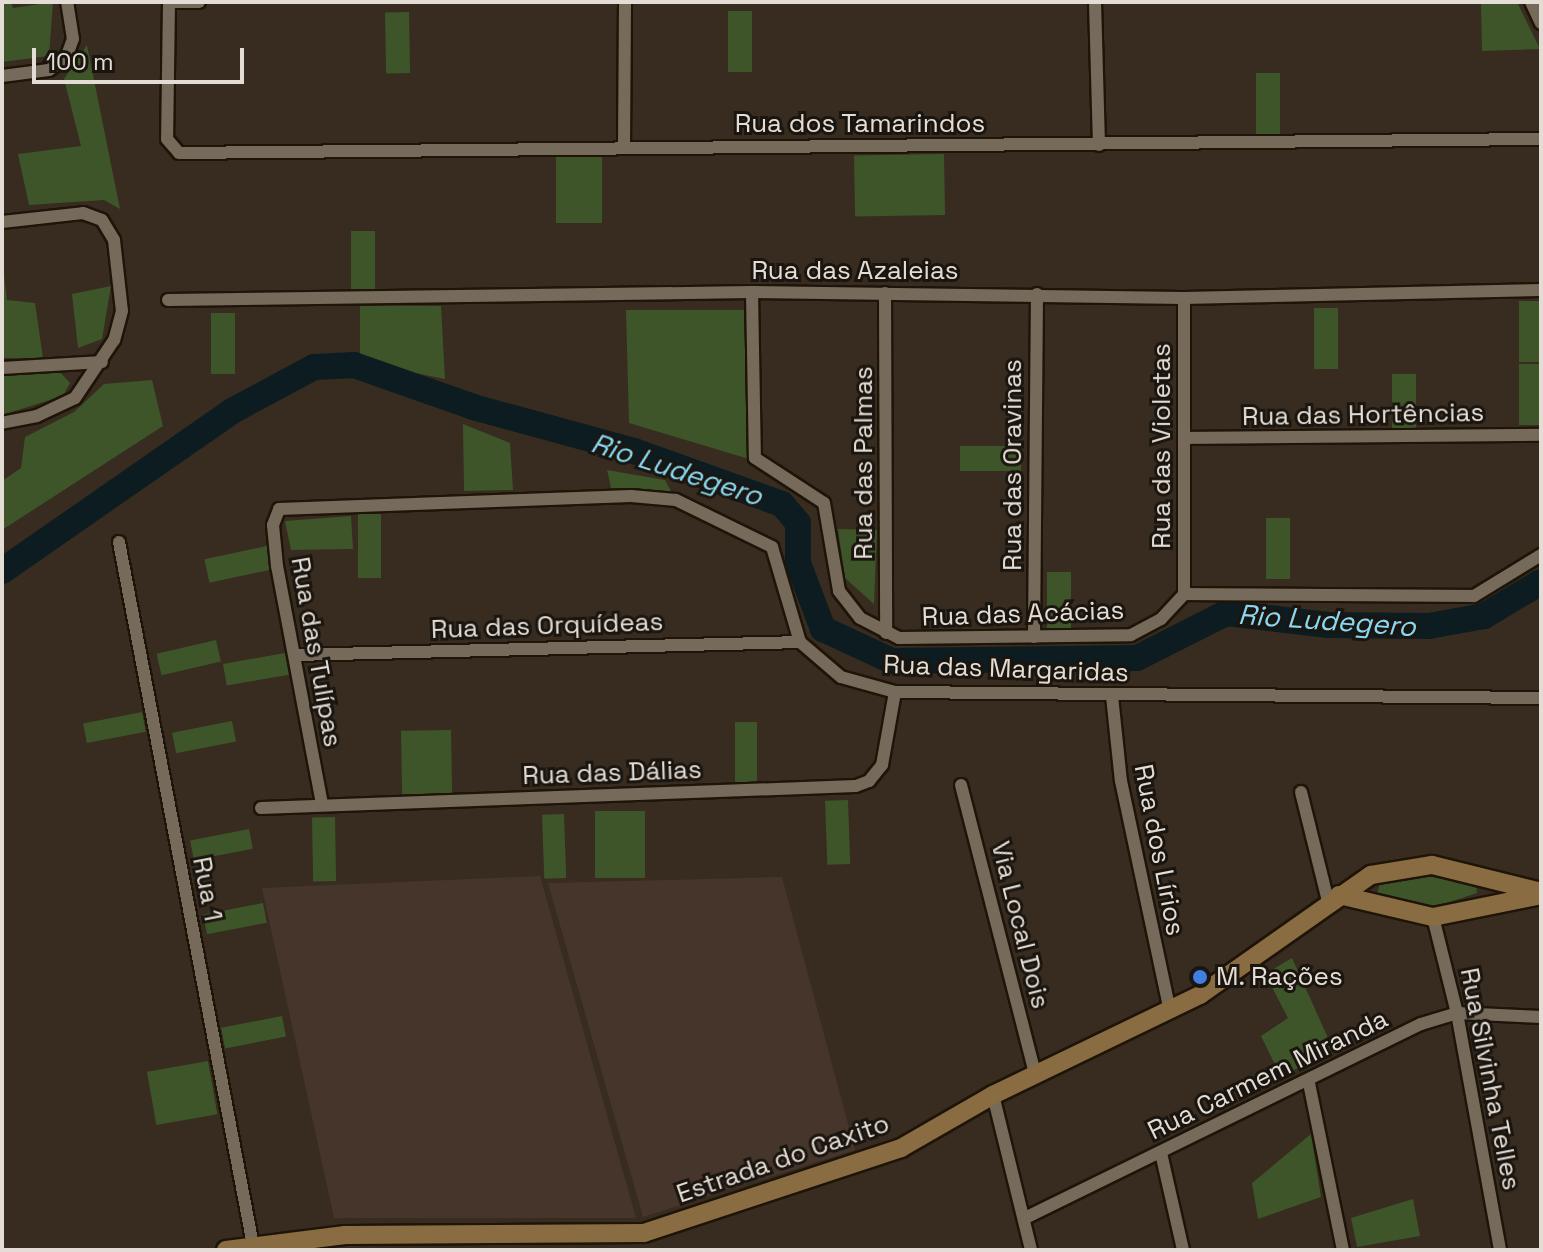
<!DOCTYPE html>
<meta charset="utf-8">
<style>
body{margin:0}
#map{position:relative;width:1543px;height:1252px;overflow:hidden;background:#372c1f;font-family:"Space Grotesk",sans-serif}
div>[style]{position:absolute}
.industrial>*{inset:0;background:#45352a}
.green>*{inset:0;background:#3d5528;transform-origin:0 0}
.river>*{height:26px;margin:-13px;padding:0 13px;transform-origin:13px;border-radius:13px;background:#0d1c21}
.roads{filter:drop-shadow(2px 0 #1e1408) drop-shadow(-2px 0 #1e1408) drop-shadow(0 2px #1e1408) drop-shadow(0 -2px #1e1408)}
.street>*{height:12px;margin:-6px;padding:0 6px;transform-origin:6px;border-radius:6px;background:#766a5b}
.secondary>*{height:18px;margin:-9px;padding:0 9px;transform-origin:9px;border-radius:9px;background:#896c42}
.dots>*{width:22px;height:22px;translate:-50% -50%;box-sizing:border-box;border:4px solid #1a150f;border-radius:50%}
span{translate:-50% -50%;white-space:nowrap;text-align:center;line-height:1.15;-webkit-text-stroke:6px #1a150f;paint-order:stroke}
.street-label{font-size:26px;color:#e4ddd5}
.poi-label{font-size:26px;color:#e4ddd5}
.left{translate:0 -50%;text-align:left}
.water-label{font-size:28px;color:#88d8f3;font-style:italic}
.frame{position:absolute;inset:0;border:4px solid #e4ddd5;pointer-events:none}
.scale{position:absolute;left:32px;top:48px;width:212px;height:36px;box-sizing:border-box;border:4px solid #e4ddd5;border-top:0;padding-left:10px;font-size:24px;line-height:28px;white-space:nowrap;color:#e4ddd5;-webkit-text-stroke:6px #1a150f;paint-order:stroke}
</style>
<div id="map">
<div class="industrial">
<i style="clip-path:polygon(540px 876px,636px 1218px,334px 1218px,262px 888px)"></i>
<i style="clip-path:polygon(782px 877px,855px 1150px,643px 1217px,548px 883px)"></i>
</div>
<div class="green">
<i style="clip-path:polygon(2px 2px,11px 2px,13px 8px,53px 2px,49px 56px,2px 62px)"></i>
<i style="clip-path:polygon(1481px 2px,1517px 2px,1540px 49px,1482px 51px)"></i>
<i style="left:728px;top:11px;width:24px;height:61px"></i>
<i style="left:409px;top:12px;width:61px;height:24px;rotate:89deg"></i>
<i style="clip-path:polygon(87px 45px,120px 209px,104px 200px,29px 205px,18px 154px,81px 146px,64px 79px)"></i>
<i style="left:1256px;top:73px;width:24px;height:61px"></i>
<i style="left:944px;top:154px;width:61px;height:90px;rotate:89deg"></i>
<i style="left:556px;top:156px;width:46px;height:67px"></i>
<i style="left:351px;top:231px;width:24px;height:61px"></i>
<i style="clip-path:polygon(2px 256px,7px 300px,35px 303px,43px 358px,2px 358px)"></i>
<i style="clip-path:polygon(111px 286px,102px 339px,78px 348px,72px 294px)"></i>
<i style="left:1541px;top:301px;width:61px;height:22px;rotate:90deg"></i>
<i style="clip-path:polygon(360px 306px,441px 306px,445px 379px,360px 362px)"></i>
<i style="left:1314px;top:308px;width:24px;height:61px"></i>
<i style="clip-path:polygon(626px 310px,746px 310px,749px 459px,629px 423px)"></i>
<i style="left:211px;top:313px;width:24px;height:61px"></i>
<i style="left:1519px;top:364px;width:22px;height:61px"></i>
<i style="clip-path:polygon(59px 371px,70px 383px,63px 396px,2px 415px,2px 376px)"></i>
<i style="left:1392px;top:374px;width:24px;height:61px"></i>
<i style="clip-path:polygon(152px 380px,163px 426px,2px 530px,2px 481px,21px 468px,25px 437px,74px 412px,104px 384px)"></i>
<i style="clip-path:polygon(463px 424px,510px 443px,513px 490px,464px 491px)"></i>
<i style="left:1021px;top:446px;width:25px;height:61px;rotate:90deg"></i>
<i style="clip-path:polygon(607px 470px,665px 480px,671px 491px,612px 492px)"></i>
<i style="left:358px;top:514px;width:23px;height:64px"></i>
<i style="clip-path:polygon(351px 516px,353px 549px,291px 550px,285px 521px)"></i>
<i style="left:1266px;top:518px;width:24px;height:61px"></i>
<i style="clip-path:polygon(838px 529px,877px 530px,874px 604px,845px 578px)"></i>
<i style="left:267px;top:546px;width:24px;height:64px;rotate:78deg"></i>
<i style="left:1047px;top:572px;width:24px;height:57px"></i>
<i style="left:216px;top:640px;width:22px;height:61px;rotate:77deg"></i>
<i style="left:285px;top:653px;width:22px;height:63px;rotate:80deg"></i>
<i style="left:142px;top:712px;width:20px;height:60px;rotate:79deg"></i>
<i style="left:232px;top:721px;width:21px;height:61px;rotate:79deg"></i>
<i style="left:735px;top:722px;width:22px;height:64px"></i>
<i style="left:451px;top:730px;width:66px;height:50px;rotate:89deg"></i>
<i style="left:848px;top:800px;width:64px;height:23px;rotate:88deg"></i>
<i style="left:595px;top:811px;width:50px;height:67px"></i>
<i style="left:564px;top:814px;width:64px;height:22px;rotate:88deg"></i>
<i style="left:335px;top:817px;width:64px;height:23px;rotate:89deg"></i>
<i style="left:249px;top:829px;width:20px;height:60px;rotate:79deg"></i>
<i style="clip-path:polygon(1432px 874px,1476px 883px,1477px 893px,1432px 908px,1377px 894px,1380px 883px)"></i>
<i style="left:263px;top:903px;width:20px;height:61px;rotate:79deg"></i>
<i style="clip-path:polygon(1292px 958px,1333px 1049px,1281px 1077px,1261px 1036px,1288px 1018px,1265px 974px)"></i>
<i style="left:282px;top:1016px;width:21px;height:62px;rotate:79deg"></i>
<i style="left:208px;top:1061px;width:54px;height:62px;rotate:80deg"></i>
<i style="clip-path:polygon(1311px 1134px,1321px 1197px,1258px 1219px,1252px 1183px)"></i>
<i style="clip-path:polygon(1413px 1199px,1420px 1236px,1357px 1247px,1351px 1218px)"></i>
</div>
<div class="river">
<i style="left:2px;top:571px;width:280px;rotate:-34.8deg"></i>
<i style="left:232px;top:411px;width:93px;rotate:-28.2deg"></i>
<i style="left:314px;top:367px;width:40px;rotate:-2.9deg"></i>
<i style="left:354px;top:365px;width:126px;rotate:19.4deg"></i>
<i style="left:473px;top:407px;width:167px;rotate:15.3deg"></i>
<i style="left:634px;top:451px;width:157px;rotate:19.7deg"></i>
<i style="left:782px;top:504px;width:25px;rotate:50deg"></i>
<i style="left:798px;top:523px;width:40px;rotate:90deg"></i>
<i style="left:798px;top:563px;width:71px;rotate:69.3deg"></i>
<i style="left:823px;top:629px;width:76px;rotate:24.9deg"></i>
<i style="left:892px;top:661px;width:245px;rotate:-0.7deg"></i>
<i style="left:1137px;top:658px;width:100px;rotate:-26.8deg"></i>
<i style="left:1226px;top:613px;width:103px;rotate:6.7deg"></i>
<i style="left:1328px;top:625px;width:101px;rotate:0.6deg"></i>
<i style="left:1429px;top:626px;width:56px;rotate:-10.3deg"></i>
<i style="left:1484px;top:616px;width:66px;rotate:-30.8deg"></i>
</div>
<div class="roads">
<div class="street">
<i style="left:169px;top:2px;width:137px;rotate:90.8deg"></i>
<i style="left:167px;top:139px;width:18px;rotate:49deg"></i>
<i style="left:179px;top:153px;width:1362px;rotate:-0.59deg"></i>
<i style="left:169px;top:2px;width:30px"></i>
<i style="left:1095px;top:2px;width:143px;rotate:88.4deg"></i>
<i style="left:1531px;top:2px;width:23px;rotate:65deg"></i>
<i style="left:2px;top:76px;width:47px;rotate:-7.3deg"></i>
<i style="left:49px;top:70px;width:21px;rotate:-35deg"></i>
<i style="left:66px;top:58px;width:20px;rotate:-70deg"></i>
<i style="left:73px;top:39px;width:37px;rotate:-99deg"></i>
<i style="left:624px;top:147px;width:145px;rotate:-89.6deg"></i>
<i style="left:2px;top:222px;width:81px;rotate:-6.3deg"></i>
<i style="left:83px;top:213px;width:20px;rotate:20deg"></i>
<i style="left:102px;top:220px;width:23px;rotate:59deg"></i>
<i style="left:114px;top:240px;width:71px;rotate:83.6deg"></i>
<i style="left:122px;top:311px;width:30px;rotate:105deg"></i>
<i style="left:114px;top:340px;width:70px;rotate:123.9deg"></i>
<i style="left:75px;top:398px;width:42px;rotate:154.7deg"></i>
<i style="left:37px;top:416px;width:36px;rotate:169deg"></i>
<i style="left:752px;top:292px;width:166px;rotate:89deg"></i>
<i style="left:755px;top:458px;width:82px;rotate:33.1deg"></i>
<i style="left:824px;top:503px;width:89px;rotate:80.3deg"></i>
<i style="left:839px;top:591px;width:34px;rotate:52deg"></i>
<i style="left:860px;top:618px;width:44px;rotate:27.1deg"></i>
<i style="left:899px;top:638px;width:232px;rotate:-0.7deg"></i>
<i style="left:1131px;top:635px;width:34px;rotate:-28deg"></i>
<i style="left:1161px;top:619px;width:34px;rotate:-47deg"></i>
<i style="left:1184px;top:594px;width:290px;rotate:0.4deg"></i>
<i style="left:1474px;top:596px;width:79px;rotate:-31.5deg"></i>
<i style="left:885px;top:293px;width:340px;rotate:89.8deg"></i>
<i style="left:1184px;top:298px;width:296px;rotate:90deg"></i>
<i style="left:168px;top:300px;width:584px;rotate:-0.78deg"></i>
<i style="left:752px;top:292px;width:432px;rotate:0.8deg"></i>
<i style="left:1184px;top:298px;width:357px;rotate:-1.3deg"></i>
<i style="left:2px;top:368px;width:100px;rotate:-3.4deg"></i>
<i style="left:1185px;top:438px;width:356px;rotate:-0.5deg"></i>
<i style="left:119px;top:542px;width:716px;rotate:79.21deg"></i>
<i style="left:1034px;top:637px;width:343px;rotate:-89.5deg"></i>
<i style="left:295px;top:655px;width:505px;rotate:-1.47deg"></i>
<i style="left:1112px;top:696px;width:85px;rotate:84deg"></i>
<i style="left:1121px;top:781px;width:236px;rotate:78deg"></i>
<i style="left:961px;top:785px;width:298px;rotate:75.6deg"></i>
<i style="left:1301px;top:792px;width:112px;rotate:76.1deg"></i>
<i style="left:322px;top:804px;width:242px;rotate:-100.7deg"></i>
<i style="left:277px;top:566px;width:41px;rotate:-95.6deg"></i>
<i style="left:273px;top:525px;width:17px;rotate:-69deg"></i>
<i style="left:279px;top:509px;width:352px;rotate:-2.1deg"></i>
<i style="left:631px;top:496px;width:45px;rotate:5.1deg"></i>
<i style="left:676px;top:500px;width:107px;rotate:26.1deg"></i>
<i style="left:772px;top:547px;width:99px;rotate:73.6deg"></i>
<i style="left:800px;top:642px;width:54px;rotate:40.5deg"></i>
<i style="left:841px;top:677px;width:56px;rotate:15.5deg"></i>
<i style="left:895px;top:692px;width:646px;rotate:0.53deg"></i>
<i style="left:261px;top:808px;width:595px;rotate:-2.12deg"></i>
<i style="left:856px;top:786px;width:14px;rotate:-21deg"></i>
<i style="left:869px;top:781px;width:21px;rotate:-51deg"></i>
<i style="left:882px;top:765px;width:74px;rotate:-79.9deg"></i>
<i style="left:1433px;top:917px;width:99px;rotate:76deg"></i>
<i style="left:1457px;top:1013px;width:241px;rotate:79.7deg"></i>
<i style="left:1309px;top:1083px;width:170px;rotate:78.5deg"></i>
<i style="left:993px;top:1095px;width:160px;rotate:76.2deg"></i>
<i style="left:1161px;top:1153px;width:99px;rotate:77.2deg"></i>
<i style="left:1025px;top:1218px;width:441px;rotate:-26.1deg"></i>
<i style="left:1421px;top:1024px;width:38px;rotate:-17deg"></i>
<i style="left:1457px;top:1013px;width:84px;rotate:2.7deg"></i>
</div>
<div class="secondary">
<i style="left:1339px;top:895px;width:97px;rotate:13.2deg"></i>
<i style="left:1433px;top:917px;width:110px;rotate:-11.5deg"></i>
<i style="left:226px;top:1250px;width:120px;rotate:-7.2deg"></i>
<i style="left:345px;top:1235px;width:299px;rotate:-0.4deg"></i>
<i style="left:644px;top:1233px;width:271px;rotate:-18.3deg"></i>
<i style="left:901px;top:1148px;width:106px;rotate:-29.9deg"></i>
<i style="left:993px;top:1095px;width:230px;rotate:-25.8deg"></i>
<i style="left:1200px;top:995px;width:209px;rotate:-35.1deg"></i>
<i style="left:1371px;top:875px;width:62px;rotate:-9.3deg"></i>
<i style="left:1432px;top:865px;width:112px;rotate:13.9deg"></i>
</div>
</div>
<div class="dots">
<i style="left:1200px;top:977px;background:#3f7fe0"></i>
</div>
<div class="street-label">
<span style="left:860px;top:124px">Rua dos Tamarindos</span>
<span style="left:855px;top:271px">Rua das Azaleias</span>
<span style="left:1363px;top:415px;rotate:-1deg">Rua das Hortências</span>
<span style="left:1162px;top:446px;rotate:-90deg">Rua das Violetas</span>
<span style="left:864px;top:463px;rotate:-90deg">Rua das Palmas</span>
<span style="left:1013px;top:465px;rotate:-90deg">Rua das Oravinas</span>
<span style="left:1023px;top:614px;rotate:-2deg">Rua das Acácias</span>
<span style="left:547px;top:626px;rotate:-2deg">Rua das Orquídeas</span>
<span style="left:316px;top:652px;rotate:80deg">Rua das Tulípas</span>
<span style="left:1006px;top:669px;rotate:2deg">Rua das Margaridas</span>
<span style="left:612px;top:773px;rotate:-2deg">Rua das Dálias</span>
<span style="left:1159px;top:850px;rotate:79deg">Rua dos Lírios</span>
<span style="left:207px;top:889px;rotate:79deg">Rua 1</span>
<span style="left:1020px;top:925px;rotate:76deg">Via Local Dois</span>
<span style="left:1268px;top:1075px;rotate:-26deg">Rua Carmem Miranda</span>
<span style="left:1490px;top:1079px;rotate:79deg">Rua Silvinha Telles</span>
<span style="left:783px;top:1159px;rotate:-19deg">Estrada do Caxito</span>
</div>
<div class="poi-label">
<span class="left" style="left:1216px;top:977px">M. Rações</span>
</div>
<div class="water-label">
<span style="left:677px;top:469px;rotate:18deg">Rio Ludegero</span>
<span style="left:1327px;top:620px;rotate:4deg">Rio Ludegero</span>
</div>
<div class="frame"></div>
<div class="scale">100 m</div>
</div>
